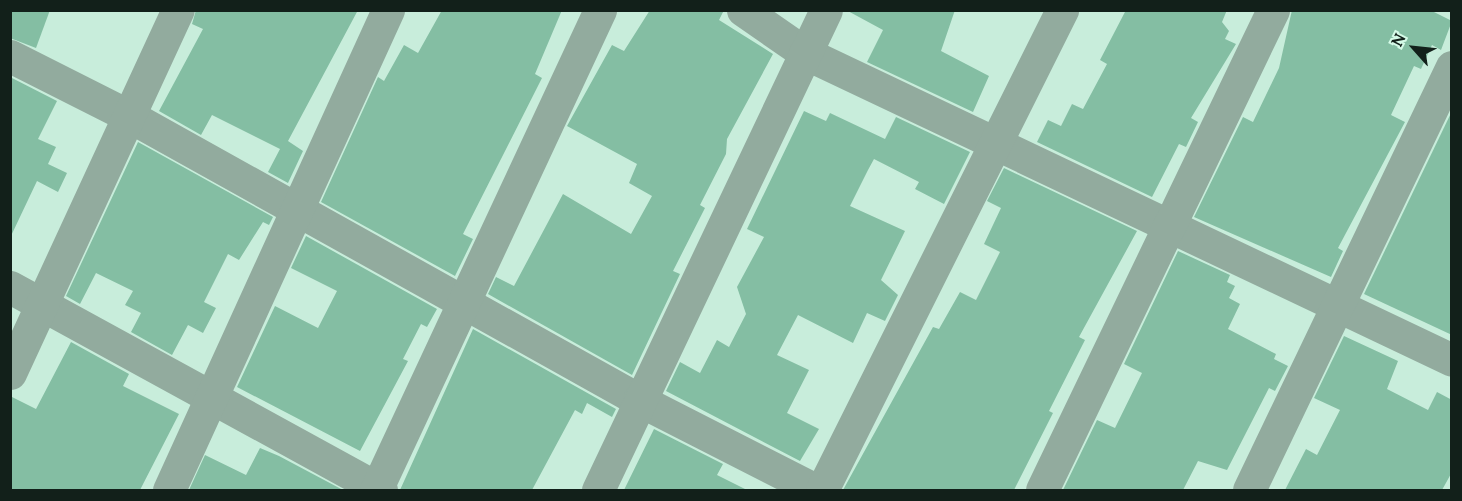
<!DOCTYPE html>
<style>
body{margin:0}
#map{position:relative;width:1462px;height:501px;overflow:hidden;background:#c8eddb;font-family:Lora,serif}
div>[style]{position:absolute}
.building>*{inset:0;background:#84bea3}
.minor>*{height:33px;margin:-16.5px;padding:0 16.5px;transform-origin:16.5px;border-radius:16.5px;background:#92ab9e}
span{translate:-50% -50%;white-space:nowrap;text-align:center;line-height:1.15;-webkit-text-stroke:4.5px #d5fbe8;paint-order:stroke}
.frame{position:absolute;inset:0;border:12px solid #12201a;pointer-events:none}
.north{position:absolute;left:1384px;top:18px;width:60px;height:60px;-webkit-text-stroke:4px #d5fbe8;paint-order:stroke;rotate:297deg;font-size:16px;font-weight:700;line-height:24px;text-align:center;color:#12201a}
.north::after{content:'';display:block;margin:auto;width:21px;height:27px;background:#12201a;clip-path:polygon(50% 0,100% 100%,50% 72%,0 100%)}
</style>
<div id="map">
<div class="building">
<i style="clip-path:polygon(10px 10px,50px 10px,36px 48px,10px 38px)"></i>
<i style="clip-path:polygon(196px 10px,358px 10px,288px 141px,303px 151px,288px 183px,268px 172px,280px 149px,212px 115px,201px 135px,159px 111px,203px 29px,192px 24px)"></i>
<i style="clip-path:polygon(442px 10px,562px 10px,535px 74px,542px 78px,463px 234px,473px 239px,455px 276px,321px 202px,378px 77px,384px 81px,404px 45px,418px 53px)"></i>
<i style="clip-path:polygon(650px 10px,724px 10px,719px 20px,773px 54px,727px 139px,726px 154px,700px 205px,705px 208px,673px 271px,680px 274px,632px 375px,488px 294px,496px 277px,514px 286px,563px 194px,631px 234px,652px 196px,629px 183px,637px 164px,567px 126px,612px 45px,624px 51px)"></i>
<i style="clip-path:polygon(846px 10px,955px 10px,941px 51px,989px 76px,973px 112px,867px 62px,883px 30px)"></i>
<i style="clip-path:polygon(1126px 10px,1227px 10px,1222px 22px,1229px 31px,1225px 39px,1236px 44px,1191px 118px,1198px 122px,1186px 147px,1179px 144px,1152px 197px,1037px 142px,1048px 120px,1061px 126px,1072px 104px,1083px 109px,1107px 64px,1100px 60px)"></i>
<i style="clip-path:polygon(1292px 10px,1430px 10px,1452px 21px,1441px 50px,1432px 45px,1421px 69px,1414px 66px,1391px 115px,1405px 122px,1338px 248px,1343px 251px,1331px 277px,1194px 217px,1243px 117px,1253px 122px,1279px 68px)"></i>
<i style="clip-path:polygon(10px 77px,57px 101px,38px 139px,56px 147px,48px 164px,67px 173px,58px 192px,37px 181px,10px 238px)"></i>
<i style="clip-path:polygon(804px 111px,826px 121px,830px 113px,885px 139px,896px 117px,970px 152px,944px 204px,915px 189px,919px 182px,874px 159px,868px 170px,850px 206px,905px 231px,881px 280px,898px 295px,885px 321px,867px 313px,853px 343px,798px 315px,777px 355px,809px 370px,787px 413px,819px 429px,800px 461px,666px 391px,680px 362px,700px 373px,717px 340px,729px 347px,746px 314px,737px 287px,764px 237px,747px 229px)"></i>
<i style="clip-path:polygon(1452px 111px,1452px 335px,1364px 294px)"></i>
<i style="clip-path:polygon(138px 142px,273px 217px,269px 225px,263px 222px,239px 260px,228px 254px,204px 302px,216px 308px,203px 333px,188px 325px,172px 355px,131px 332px,141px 313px,125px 305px,133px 291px,96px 273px,80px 304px,66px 296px)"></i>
<i style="clip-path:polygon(1004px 168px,1137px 231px,1079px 337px,1085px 340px,1049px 411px,1053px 413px,1014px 490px,843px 490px,933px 327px,939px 329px,960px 292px,976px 300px,1000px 252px,984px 244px,1001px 208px,987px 201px)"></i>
<i style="clip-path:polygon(306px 236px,437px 309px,427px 327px,421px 324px,403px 359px,408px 361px,360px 451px,237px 387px,275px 306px,318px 328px,337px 291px,291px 268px)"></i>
<i style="clip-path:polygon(1178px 251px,1230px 275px,1227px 282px,1235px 286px,1229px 298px,1240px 304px,1228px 329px,1276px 354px,1274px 359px,1288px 366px,1275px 391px,1269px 388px,1227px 470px,1198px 461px,1183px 490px,1063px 490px,1097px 420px,1115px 428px,1142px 373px,1124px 364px)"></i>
<i style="clip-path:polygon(473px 329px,616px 409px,612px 417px,587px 403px,582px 414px,575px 410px,532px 490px,400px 490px)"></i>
<i style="clip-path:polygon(1344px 336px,1398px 361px,1387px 389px,1428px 410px,1437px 392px,1452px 400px,1452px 472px,1442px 490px,1285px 490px,1306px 449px,1317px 455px,1340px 410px,1314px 398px)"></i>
<i style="clip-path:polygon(71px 342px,129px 374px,123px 386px,179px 414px,140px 490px,10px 490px,10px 396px,36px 409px)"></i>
<i style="clip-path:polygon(654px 429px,723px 464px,717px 475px,747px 490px,624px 490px)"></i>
<i style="clip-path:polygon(260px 448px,279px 456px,343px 490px,189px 490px,205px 455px,246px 475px)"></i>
</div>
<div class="minor">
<i style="left:743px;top:10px;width:75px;rotate:34.7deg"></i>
<i style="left:805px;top:53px;width:716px;rotate:25.38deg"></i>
<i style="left:10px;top:56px;width:136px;rotate:26.8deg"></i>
<i style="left:131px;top:117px;width:582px;rotate:29.12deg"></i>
<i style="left:639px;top:400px;width:199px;rotate:27deg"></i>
<i style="left:10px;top:287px;width:423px;rotate:28.7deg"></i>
<i style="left:10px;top:373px;width:400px;rotate:-65.2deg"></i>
<i style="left:169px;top:490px;width:528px;rotate:-65.48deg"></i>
<i style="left:376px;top:490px;width:530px;rotate:-64.98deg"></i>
<i style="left:598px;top:490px;width:531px;rotate:-64.59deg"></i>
<i style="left:822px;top:490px;width:537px;rotate:-63.43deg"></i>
<i style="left:1042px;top:490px;width:533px;rotate:-64.3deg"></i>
<i style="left:1249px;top:490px;width:469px;rotate:-64.4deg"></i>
</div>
<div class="frame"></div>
<div class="north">N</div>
</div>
